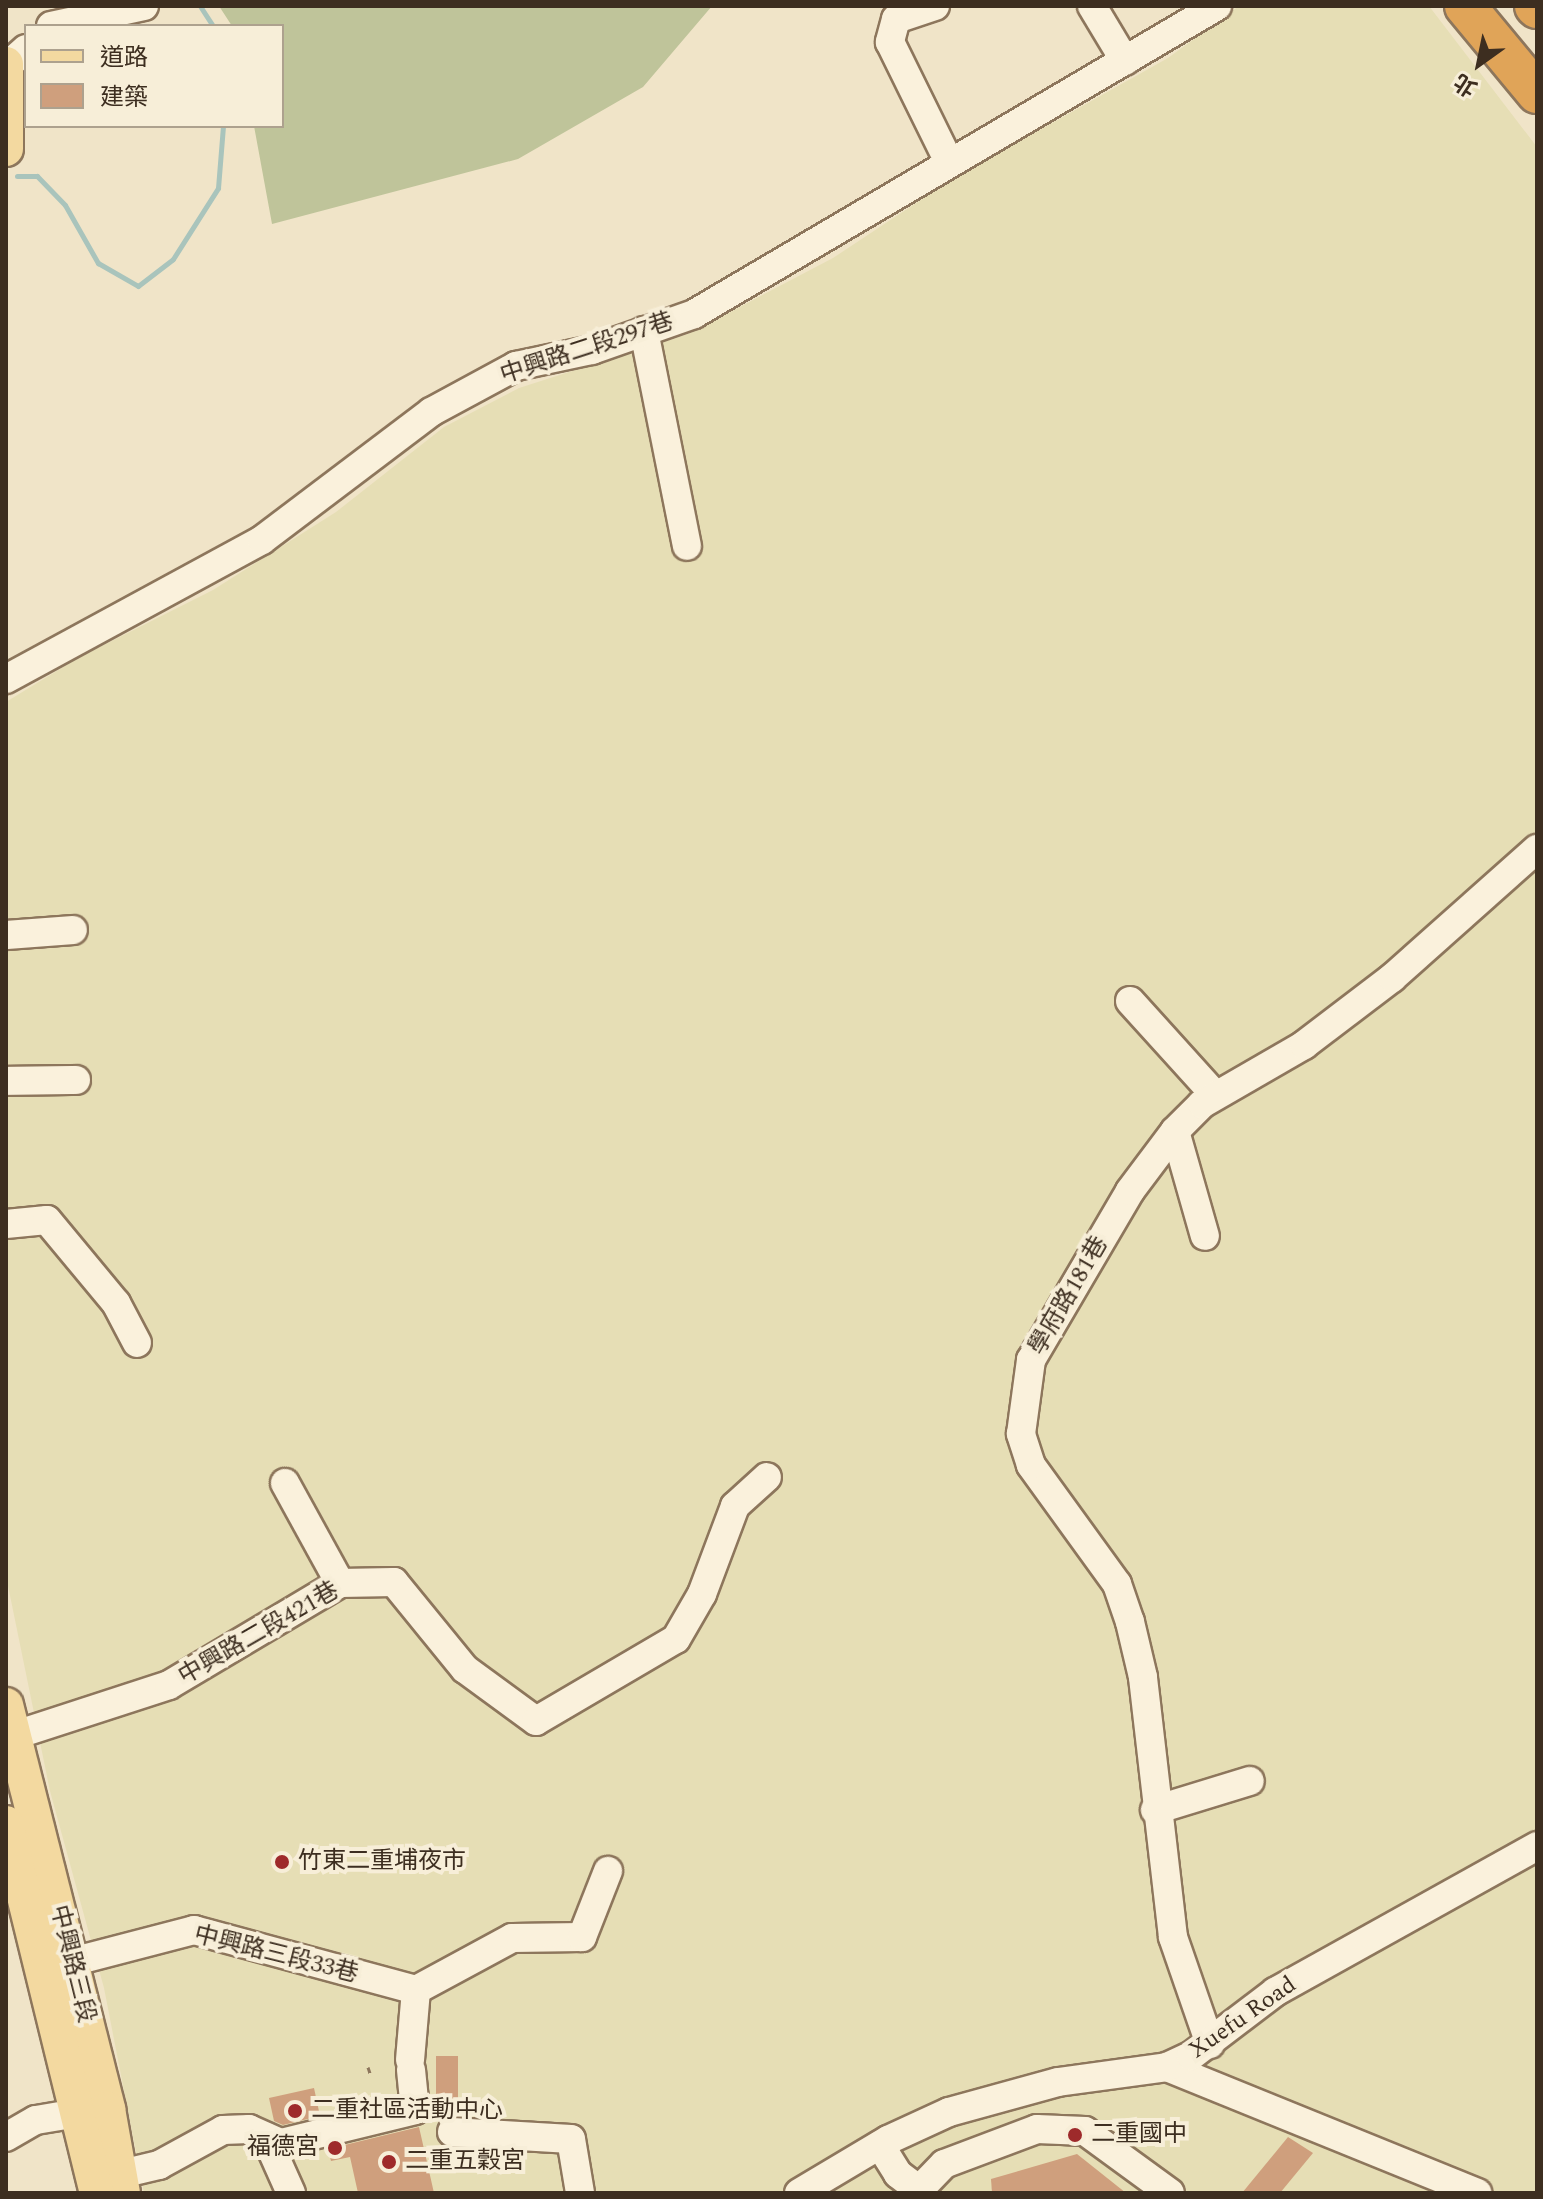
<!DOCTYPE html>
<meta charset="utf-8">
<style>
body{margin:0}
#map{position:relative;width:1543px;height:2199px;overflow:hidden;background:#f0e4c8;font-family:Spectral,"Noto Sans TC",serif}
div>[style]{position:absolute}
.farmland>*{inset:0;background:#e6deb5}
.cemetery>*{inset:0;background:#bfc49a}
.stream>*{height:5px;margin:-2.5px;padding:0 2.5px;transform-origin:2.5px;border-radius:2.5px;background:#a9c4bc}
.building>*{inset:0;background:#cf9f7d;transform-origin:0 0}
.path>*{height:3px;margin-top:-1.5px;transform-origin:0;background:repeating-linear-gradient(90deg,#8d765c 0 6px,transparent 0 10px)}
.roads{filter:drop-shadow(2px 0 #8d765c) drop-shadow(-2px 0 #8d765c) drop-shadow(0 2px #8d765c) drop-shadow(0 -2px #8d765c)}
.minor>*{height:28px;margin:-14px;padding:0 14px;transform-origin:14px;border-radius:14px;background:#faf1dc}
.major>*{height:34px;margin:-17px;padding:0 17px;transform-origin:17px;border-radius:17px;background:#f3d9a0}
.highway>*{height:40px;margin:-20px;padding:0 20px;transform-origin:20px;border-radius:20px;background:#e0a458}
.dots>*{width:22px;height:22px;translate:-50% -50%;box-sizing:border-box;border:4px solid #f7eed8;border-radius:50%}
span{translate:-50% -50%;white-space:nowrap;text-align:center;line-height:1.15;-webkit-text-stroke:8px #f7eed8;paint-order:stroke}
.street-label{font-size:24px;color:#3d2e20}
.poi-label{font-size:24px;color:#3d2e20}
.left{translate:0 -50%;text-align:left}
.right{translate:-100% -50%;text-align:right}
.frame{position:absolute;inset:0;border:8px solid #3d2e20;pointer-events:none}
.legend{position:absolute;left:24px;top:24px;width:260px;height:104px;box-sizing:border-box;background:#f7eed8;border:2px solid #ada18e;margin:0;padding:10px 14px;list-style:none;font-size:24px;color:#3d2e20}
.legend li{display:flex;align-items:center;gap:16px;height:40px}
.legend b{width:40px;border:2px solid #ada18e}
.north{position:absolute;left:1439px;top:24px;width:80px;height:80px;-webkit-text-stroke:6px #f7eed8;paint-order:stroke;rotate:213deg;font-size:22px;font-weight:700;line-height:32px;text-align:center;color:#3d2e20}
.north::after{content:'';display:block;margin:auto;width:28px;height:36px;background:#3d2e20;clip-path:polygon(50% 0,100% 100%,50% 72%,0 100%)}
</style>
<div id="map">
<div class="farmland">
<i style="clip-path:polygon(1239px 6px,1429px 6px,1537px 147px,1537px 2193px,144px 2193px,104px 1988px,50px 1791px,6px 1576px,6px 702px,78px 658px,213px 590px,336px 512px,444px 427px,519px 388px,688px 334px,833px 258px,954px 178px,1168px 58px)"></i>
</div>
<div class="cemetery">
<i style="clip-path:polygon(219px 6px,712px 6px,643px 87px,518px 159px,272px 224px,254px 126px,282px 126px,282px 26px,232px 26px)"></i>
</div>
<div class="stream">
<i style="left:200px;top:6px;width:24px;rotate:57deg"></i>
<i style="left:17px;top:176px;width:20px"></i>
<i style="left:37px;top:176px;width:40px;rotate:46deg"></i>
<i style="left:65px;top:205px;width:67px;rotate:60.4deg"></i>
<i style="left:98px;top:263px;width:46px;rotate:29.9deg"></i>
<i style="left:138px;top:286px;width:44px;rotate:-37.6deg"></i>
<i style="left:173px;top:259px;width:84px;rotate:-57.6deg"></i>
<i style="left:218px;top:188px;width:62px;rotate:-85.4deg"></i>
</div>
<div class="building">
<i style="left:436px;top:2056px;width:22px;height:48px"></i>
<i style="clip-path:polygon(314px 2088px,320px 2116px,283px 2125px,274px 2121px,269px 2098px)"></i>
<i style="clip-path:polygon(419px 2127px,434px 2193px,358px 2193px,350px 2157px,331px 2161px,328px 2149px)"></i>
<i style="clip-path:polygon(1288px 2137px,1313px 2153px,1280px 2193px,1242px 2193px)"></i>
<i style="clip-path:polygon(1077px 2154px,1126px 2193px,992px 2193px,991px 2179px)"></i>
</div>
<div class="path">
<i style="left:368px;top:2067px;width:9px;rotate:72deg"></i>
</div>
<div class="roads">
<div class="minor">
<i style="left:935px;top:6px;width:41px;rotate:161.6deg"></i>
<i style="left:896px;top:19px;width:24px;rotate:105deg"></i>
<i style="left:890px;top:42px;width:134px;rotate:63.8deg"></i>
<i style="left:1092px;top:6px;width:64px;rotate:59deg"></i>
<i style="left:51px;top:26px;width:95px;rotate:-12.1deg"></i>
<i style="left:6px;top:67px;width:27px;rotate:-42deg"></i>
<i style="left:644px;top:331px;width:219px;rotate:78.7deg"></i>
<i style="left:6px;top:679px;width:291px;rotate:-28.5deg"></i>
<i style="left:262px;top:540px;width:212px;rotate:-37.1deg"></i>
<i style="left:431px;top:412px;width:97px;rotate:-28.4deg"></i>
<i style="left:516px;top:366px;width:78px;rotate:-11.9deg"></i>
<i style="left:592px;top:350px;width:108px;rotate:-19.4deg"></i>
<i style="left:694px;top:314px;width:607px;rotate:-30.49deg"></i>
<i style="left:6px;top:935px;width:67px;rotate:-4.3deg"></i>
<i style="left:1130px;top:1001px;width:127px;rotate:47.9deg"></i>
<i style="left:6px;top:1081px;width:70px;rotate:-0.8deg"></i>
<i style="left:1175px;top:1131px;width:109px;rotate:74.1deg"></i>
<i style="left:6px;top:1224px;width:41px;rotate:-5.6deg"></i>
<i style="left:47px;top:1220px;width:108px;rotate:50.3deg"></i>
<i style="left:116px;top:1303px;width:45px;rotate:62.3deg"></i>
<i style="left:285px;top:1483px;width:114px;rotate:61.2deg"></i>
<i style="left:6px;top:1738px;width:171px;rotate:-18deg"></i>
<i style="left:169px;top:1685px;width:199px;rotate:-30.8deg"></i>
<i style="left:340px;top:1583px;width:54px;rotate:-1.1deg"></i>
<i style="left:394px;top:1582px;width:112px;rotate:50.8deg"></i>
<i style="left:465px;top:1669px;width:88px;rotate:36.2deg"></i>
<i style="left:536px;top:1721px;width:162px;rotate:-30.4deg"></i>
<i style="left:676px;top:1639px;width:52px;rotate:-60deg"></i>
<i style="left:702px;top:1594px;width:94px;rotate:-69.4deg"></i>
<i style="left:735px;top:1506px;width:43px;rotate:-42.2deg"></i>
<i style="left:1155px;top:1810px;width:99px;rotate:-17deg"></i>
<i style="left:52px;top:1967px;width:147px;rotate:-14.6deg"></i>
<i style="left:194px;top:1930px;width:230px;rotate:15.1deg"></i>
<i style="left:416px;top:1990px;width:70px;rotate:94.9deg"></i>
<i style="left:416px;top:1990px;width:109px;rotate:-28.4deg"></i>
<i style="left:512px;top:1938px;width:70px;rotate:-0.8deg"></i>
<i style="left:582px;top:1937px;width:71px;rotate:-68.5deg"></i>
<i style="left:1210px;top:2044px;width:113px;rotate:-109.1deg"></i>
<i style="left:1173px;top:1937px;width:262px;rotate:-96.6deg"></i>
<i style="left:1143px;top:1677px;width:57px;rotate:-103.3deg"></i>
<i style="left:1130px;top:1622px;width:40px;rotate:-108.9deg"></i>
<i style="left:1117px;top:1584px;width:147px;rotate:-125.9deg"></i>
<i style="left:1031px;top:1465px;width:33px;rotate:-108deg"></i>
<i style="left:1021px;top:1434px;width:75px;rotate:-82.3deg"></i>
<i style="left:1031px;top:1360px;width:196px;rotate:-59.6deg"></i>
<i style="left:1130px;top:1191px;width:75px;rotate:-53.1deg"></i>
<i style="left:1175px;top:1131px;width:38px;rotate:-45deg"></i>
<i style="left:1202px;top:1104px;width:118px;rotate:-30deg"></i>
<i style="left:1304px;top:1045px;width:111px;rotate:-37.3deg"></i>
<i style="left:1392px;top:978px;width:194px;rotate:-41.7deg"></i>
<i style="left:1167px;top:2067px;width:335px;rotate:22.1deg"></i>
<i style="left:452px;top:2132px;width:119px;rotate:3.4deg"></i>
<i style="left:571px;top:2139px;width:55px;rotate:80.5deg"></i>
<i style="left:6px;top:2137px;width:34px;rotate:-30deg"></i>
<i style="left:36px;top:2120px;width:61px;rotate:-9.5deg"></i>
<i style="left:266px;top:2137px;width:61px;rotate:65.9deg"></i>
<i style="left:880px;top:2145px;width:34px;rotate:58deg"></i>
<i style="left:898px;top:2174px;width:25px;rotate:37deg"></i>
<i style="left:100px;top:2179px;width:61px;rotate:-13.3deg"></i>
<i style="left:159px;top:2165px;width:73px;rotate:-28.7deg"></i>
<i style="left:223px;top:2130px;width:26px;rotate:-2deg"></i>
<i style="left:249px;top:2129px;width:35px;rotate:24deg"></i>
<i style="left:281px;top:2143px;width:138px;rotate:-13.8deg"></i>
<i style="left:415px;top:2110px;width:40px;rotate:-95.7deg"></i>
<i style="left:799px;top:2193px;width:104px;rotate:-30.8deg"></i>
<i style="left:888px;top:2140px;width:67px;rotate:-24.7deg"></i>
<i style="left:949px;top:2112px;width:113px;rotate:-15.4deg"></i>
<i style="left:1058px;top:2082px;width:110px;rotate:-7.8deg"></i>
<i style="left:1167px;top:2067px;width:26px;rotate:-25deg"></i>
<i style="left:1191px;top:2056px;width:106px;rotate:-37.3deg"></i>
<i style="left:1275px;top:1992px;width:300px;rotate:-29.1deg"></i>
<i style="left:916px;top:2193px;width:40px;rotate:-46deg"></i>
<i style="left:944px;top:2164px;width:99px;rotate:-20.6deg"></i>
<i style="left:1037px;top:2129px;width:48px;rotate:2.4deg"></i>
<i style="left:1085px;top:2131px;width:105px;rotate:36.1deg"></i>
</div>
<div class="major">
<i style="left:6px;top:64px;width:85px;rotate:90deg"></i>
<i style="left:6px;top:1705px;width:417px;rotate:75.8deg"></i>
<i style="left:108px;top:2109px;width:85px;rotate:79.9deg"></i>
<i style="left:6px;top:1823px;width:381px;rotate:76.2deg"></i>
</div>
<div class="highway">
<i style="left:1465px;top:6px;width:113px;rotate:50.4deg"></i>
<i style="left:1535px;top:6px;width:3px;rotate:45deg"></i>
</div>
</div>
<div class="dots">
<i style="left:282px;top:1862px;background:#9e2a2b"></i>
<i style="left:295px;top:2111px;background:#9e2a2b"></i>
<i style="left:1075px;top:2135px;background:#9e2a2b"></i>
<i style="left:335px;top:2148px;background:#9e2a2b"></i>
<i style="left:389px;top:2162px;background:#9e2a2b"></i>
</div>
<div class="street-label">
<span style="left:587px;top:349px;rotate:-18deg">中興路二段297巷</span>
<span style="left:1069px;top:1296px;rotate:-60deg">學府路181巷</span>
<span style="left:259px;top:1634px;rotate:-30deg">中興路二段421巷</span>
<span style="left:276px;top:1955px;rotate:14deg">中興路三段33巷</span>
<span style="left:72px;top:1964px;rotate:76deg">中興路三段</span>
<span style="left:1243px;top:2018px;rotate:-35deg">Xuefu Road</span>
</div>
<div class="poi-label">
<span class="left" style="left:298px;top:1862px">竹東二重埔夜市</span>
<span class="left" style="left:311px;top:2111px">二重社區活動中心</span>
<span class="left" style="left:1091px;top:2135px">二重國中</span>
<span class="right" style="left:319px;top:2148px">福德宮</span>
<span class="left" style="left:405px;top:2162px">二重五穀宮</span>
</div>
<div class="frame"></div>
<ul class="legend">
<li><b style="height:10px;background:#f3d9a0"></b>道路</li>
<li><b style="height:22px;background:#cf9f7d"></b>建築</li>
</ul>
<div class="north">北</div>
</div>
